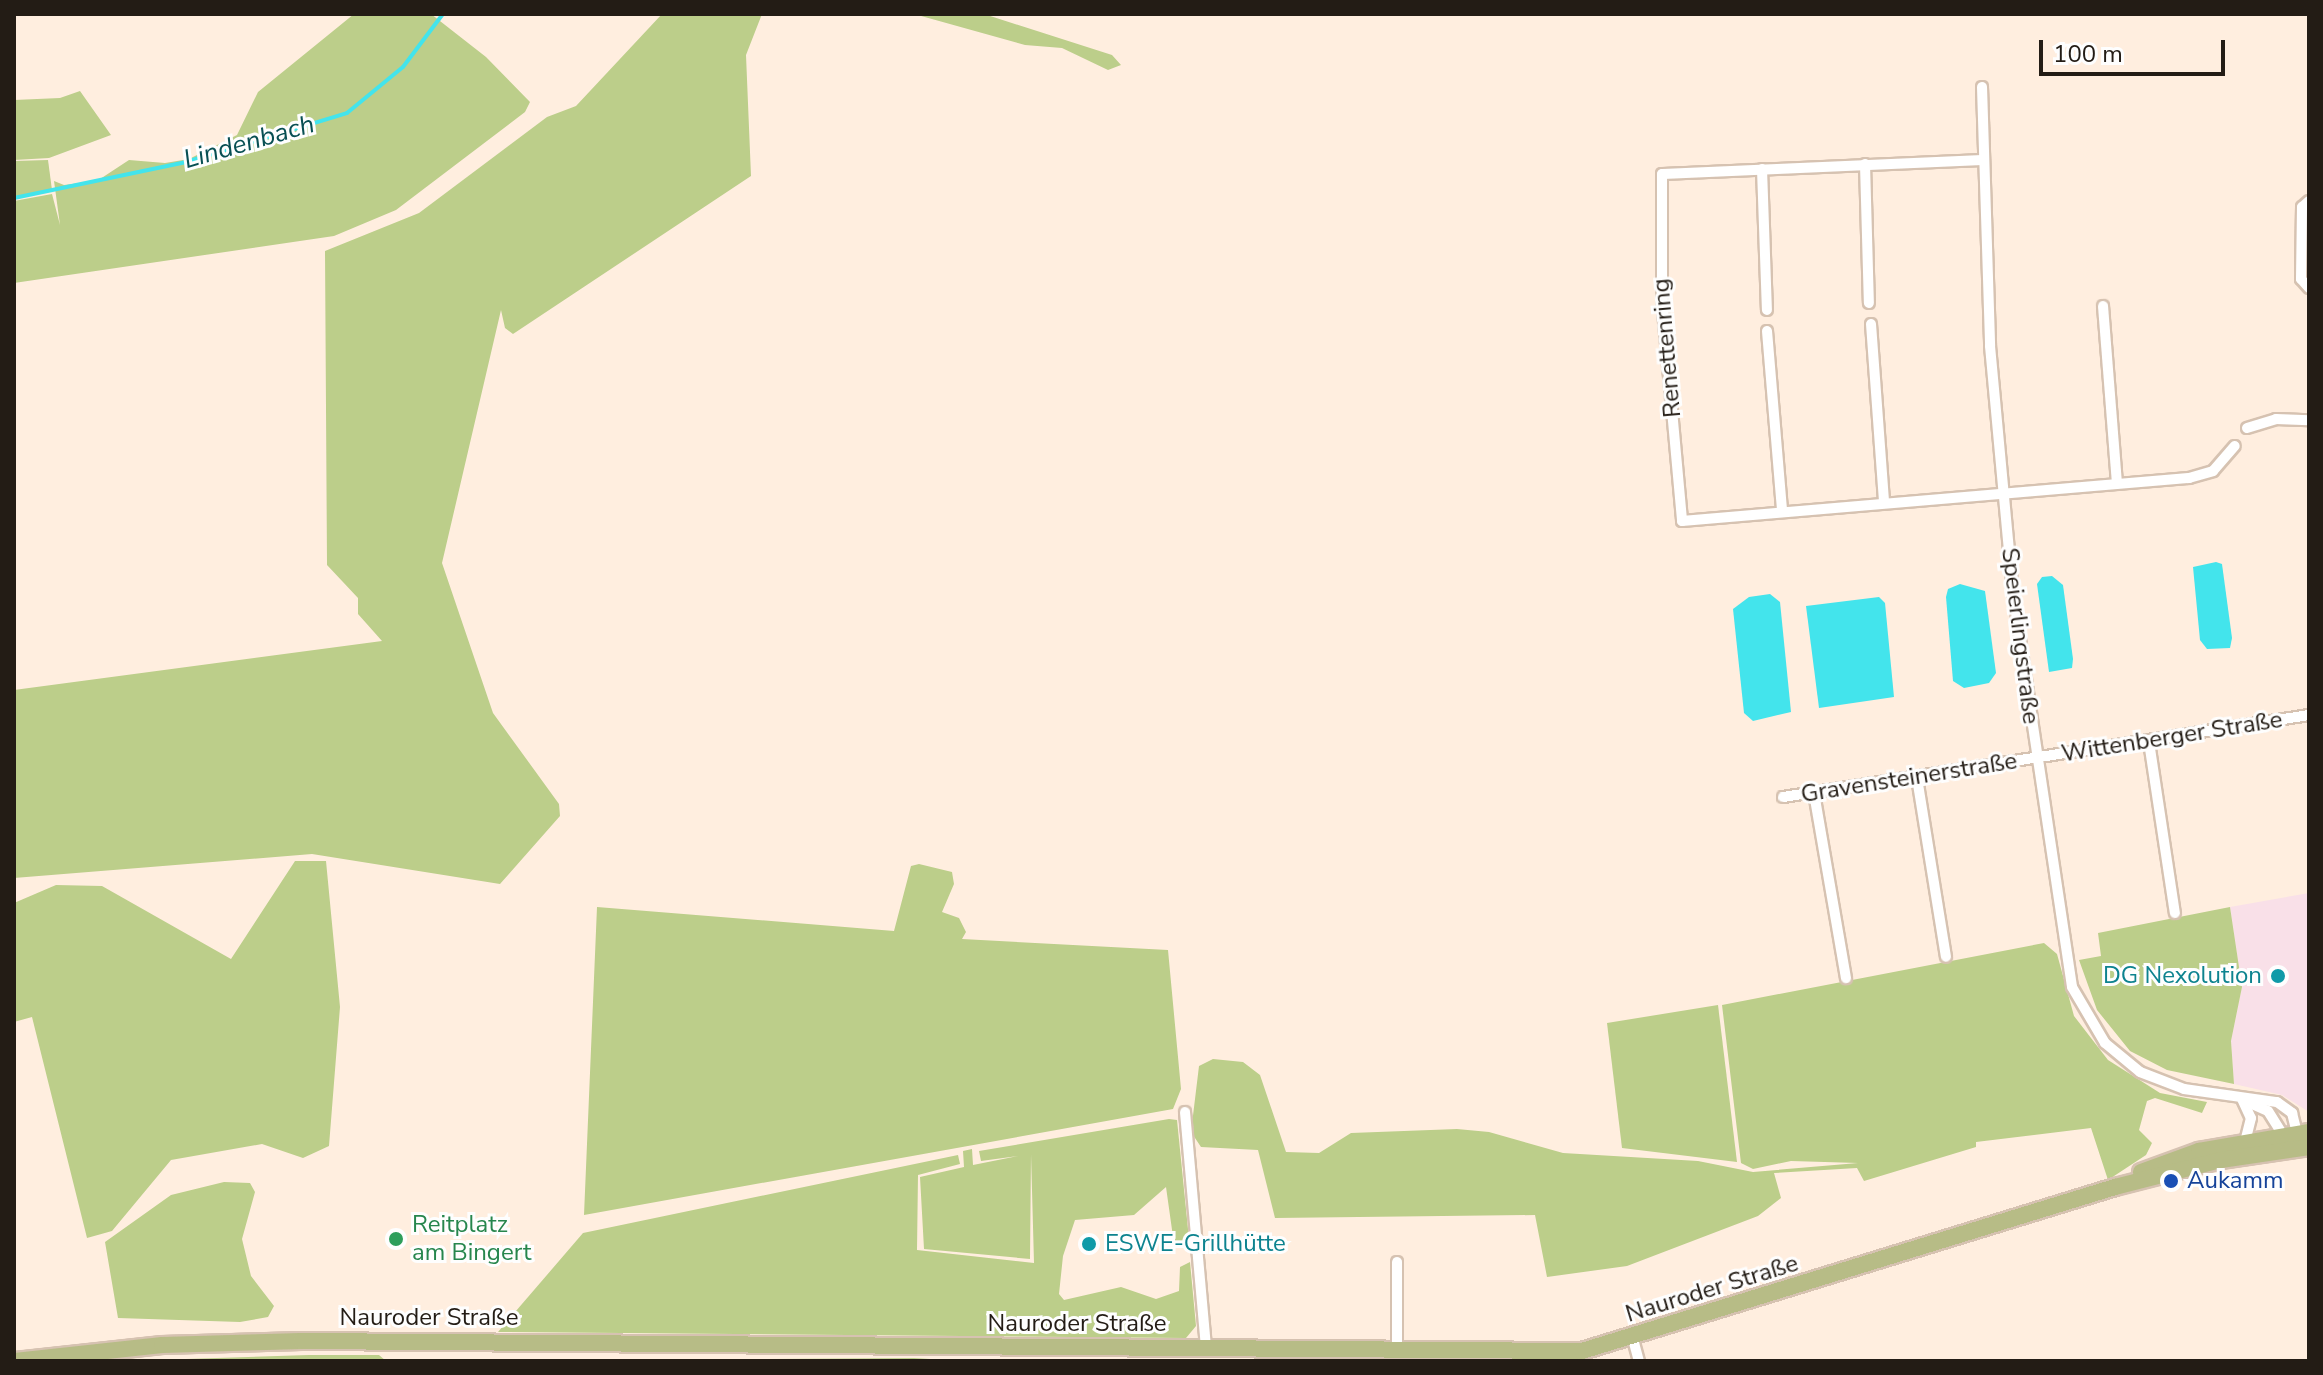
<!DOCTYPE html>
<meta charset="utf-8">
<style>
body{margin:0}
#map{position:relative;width:2323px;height:1375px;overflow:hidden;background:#ffeedf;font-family:"Nunito Sans",sans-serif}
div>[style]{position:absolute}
.commercial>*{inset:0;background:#f9e0e8}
.green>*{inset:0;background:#bcce8a}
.water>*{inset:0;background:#43e4ec}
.stream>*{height:4px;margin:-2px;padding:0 2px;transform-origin:2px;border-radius:2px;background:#43e4ec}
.roads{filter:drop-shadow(2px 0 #d6c2b1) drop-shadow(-2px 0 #d6c2b1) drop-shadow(0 2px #d6c2b1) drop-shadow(0 -2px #d6c2b1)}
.minor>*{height:10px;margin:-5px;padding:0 5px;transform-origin:5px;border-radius:5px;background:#fff}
.primary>*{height:16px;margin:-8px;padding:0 8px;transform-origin:8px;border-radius:8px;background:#b7bc86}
.dots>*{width:22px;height:22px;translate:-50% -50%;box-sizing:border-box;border:4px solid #fefefe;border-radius:50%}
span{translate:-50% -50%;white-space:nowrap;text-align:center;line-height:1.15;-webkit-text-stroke:6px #fefefe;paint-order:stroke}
.street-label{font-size:24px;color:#231c15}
.culture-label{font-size:24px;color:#0d838f}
.right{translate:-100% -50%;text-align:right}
.left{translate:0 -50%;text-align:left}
.transit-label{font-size:24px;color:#164399}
.leisure-label{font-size:24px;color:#27864d}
.water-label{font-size:26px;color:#084f53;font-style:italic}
.frame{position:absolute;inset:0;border:16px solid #231c15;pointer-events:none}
.scale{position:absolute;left:2039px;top:40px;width:186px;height:36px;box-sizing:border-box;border:4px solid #231c15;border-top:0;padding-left:10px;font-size:24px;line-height:28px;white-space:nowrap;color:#231c15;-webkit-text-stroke:6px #fefefe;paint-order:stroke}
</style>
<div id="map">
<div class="commercial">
<i style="clip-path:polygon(2309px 893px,2309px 1112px,2282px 1095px,2234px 1084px,2231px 1041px,2242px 987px,2230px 907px)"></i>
</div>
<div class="green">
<i style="clip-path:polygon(354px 14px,431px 14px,486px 57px,530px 102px,525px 112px,396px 210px,334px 236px,14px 283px,14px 201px,52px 194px,60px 225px,54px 181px,64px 185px,97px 181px,129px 160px,165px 163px,189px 159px,237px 135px,258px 92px)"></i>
<i style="clip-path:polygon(662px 14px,762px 14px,746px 55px,751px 176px,513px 334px,505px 328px,501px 310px,442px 563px,493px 713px,559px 804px,560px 816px,500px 884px,312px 854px,14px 878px,14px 690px,382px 641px,358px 614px,358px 598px,327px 565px,325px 251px,419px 213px,547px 117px,576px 106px)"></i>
<i style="clip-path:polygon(914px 14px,984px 14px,1112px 55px,1121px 65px,1108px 70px,1062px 48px,1025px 45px)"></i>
<i style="clip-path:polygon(80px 91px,111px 135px,49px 158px,14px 160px,14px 100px,60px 98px)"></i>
<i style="clip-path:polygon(48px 160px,52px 190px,14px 197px,14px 161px)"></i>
<i style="clip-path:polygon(295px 861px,326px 861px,340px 1007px,329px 1146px,303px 1158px,262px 1144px,171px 1160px,112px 1231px,87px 1238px,32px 1017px,14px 1022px,14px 903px,56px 885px,102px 886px,231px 959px)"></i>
<i style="clip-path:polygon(919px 864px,952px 872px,954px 884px,942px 912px,959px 918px,966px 932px,962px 939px,1168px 950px,1181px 1089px,1173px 1109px,584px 1215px,597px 907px,894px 931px,911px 866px)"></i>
<i style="clip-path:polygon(2230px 907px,2242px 987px,2231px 1041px,2234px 1084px,2167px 1070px,2130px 1051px,2097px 1010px,2079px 960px,2101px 956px,2098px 933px)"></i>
<i style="clip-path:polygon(2044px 943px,2057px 954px,2074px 1016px,2108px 1060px,2160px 1093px,2207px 1102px,2202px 1113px,2155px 1098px,2147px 1101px,2139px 1130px,2152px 1143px,2146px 1155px,2108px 1180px,2091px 1128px,1976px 1142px,1976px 1147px,1864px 1181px,1857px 1168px,1774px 1173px,1781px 1198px,1758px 1216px,1627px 1266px,1547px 1277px,1535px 1215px,1275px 1218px,1258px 1150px,1201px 1147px,1191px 1132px,1199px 1066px,1213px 1059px,1243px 1062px,1260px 1075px,1286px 1152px,1319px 1153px,1351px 1133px,1457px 1129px,1489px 1132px,1563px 1153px,1698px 1161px,1753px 1172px,1858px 1163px,1791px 1161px,1753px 1169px,1741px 1163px,1722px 1005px)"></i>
<i style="clip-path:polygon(1718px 1005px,1737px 1162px,1622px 1148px,1607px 1023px)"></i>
<i style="clip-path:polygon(1169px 1119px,1177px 1120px,1189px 1239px,1174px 1244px,1166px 1187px,1134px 1215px,1075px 1220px,1063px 1256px,1059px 1294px,1064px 1300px,1121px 1287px,1156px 1299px,1179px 1291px,1180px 1267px,1190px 1262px,1196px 1326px,1186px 1338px,498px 1332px,583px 1233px,958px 1155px,960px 1164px,918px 1175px,917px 1250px,1034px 1263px,1031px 1154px,1030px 1259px,924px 1249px,920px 1177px,964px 1167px,963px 1151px,972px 1149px,973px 1165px,1018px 1156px,981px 1161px,979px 1151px)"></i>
<i style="clip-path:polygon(224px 1182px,250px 1183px,255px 1192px,242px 1239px,251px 1276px,274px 1306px,268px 1317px,240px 1322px,118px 1318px,105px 1242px,171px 1195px)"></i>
<i style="clip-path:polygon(309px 1355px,379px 1355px,386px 1361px,123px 1361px)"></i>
<i style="clip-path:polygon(914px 1358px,963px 1361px,766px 1361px,767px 1359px)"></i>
</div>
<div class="water">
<i style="clip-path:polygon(2216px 562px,2222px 564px,2232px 638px,2230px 648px,2207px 649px,2200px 640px,2193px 567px)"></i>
<i style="clip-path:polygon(2052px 576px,2063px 585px,2073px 659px,2072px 668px,2049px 672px,2037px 584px,2042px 577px)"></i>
<i style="clip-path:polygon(1960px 584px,1985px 591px,1996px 673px,1989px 683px,1964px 688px,1953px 681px,1946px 597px,1948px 589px)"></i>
<i style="clip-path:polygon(1770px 594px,1780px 602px,1791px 712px,1753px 721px,1744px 713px,1733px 609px,1749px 597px)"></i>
<i style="clip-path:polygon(1879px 597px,1885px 603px,1894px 697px,1819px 708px,1806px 606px)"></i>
</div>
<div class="stream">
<i style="left:14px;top:198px;width:176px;rotate:-11.8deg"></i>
<i style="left:186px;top:162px;width:168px;rotate:-16.9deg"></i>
<i style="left:347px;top:113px;width:72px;rotate:-39.4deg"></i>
<i style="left:403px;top:67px;width:66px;rotate:-53deg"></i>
</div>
<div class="roads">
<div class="minor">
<i style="left:1982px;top:87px;width:259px;rotate:88.2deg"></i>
<i style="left:1990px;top:346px;width:247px;rotate:84.7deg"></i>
<i style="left:2013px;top:592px;width:399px;rotate:81.5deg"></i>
<i style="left:2072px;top:987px;width:65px;rotate:59.5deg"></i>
<i style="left:2105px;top:1043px;width:45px;rotate:39.6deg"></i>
<i style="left:2140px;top:1072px;width:47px;rotate:21.1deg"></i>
<i style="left:2184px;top:1089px;width:94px;rotate:8deg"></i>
<i style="left:2277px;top:1102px;width:19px;rotate:36deg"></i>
<i style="left:2292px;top:1113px;width:25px;rotate:76deg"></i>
<i style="left:1983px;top:160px;width:321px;rotate:177.5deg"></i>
<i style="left:1662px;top:174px;width:126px;rotate:90deg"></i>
<i style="left:1662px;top:300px;width:222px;rotate:84.8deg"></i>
<i style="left:1682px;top:521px;width:509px;rotate:-4.85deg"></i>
<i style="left:2189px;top:478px;width:25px;rotate:-16deg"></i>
<i style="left:2213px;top:471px;width:33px;rotate:-49deg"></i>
<i style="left:1865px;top:164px;width:139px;rotate:88.4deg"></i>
<i style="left:1762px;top:169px;width:141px;rotate:88deg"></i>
<i style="left:2309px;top:201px;width:9px;rotate:139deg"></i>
<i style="left:2302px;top:207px;width:72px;rotate:90.8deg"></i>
<i style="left:2301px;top:279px;width:12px;rotate:48deg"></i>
<i style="left:2103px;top:306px;width:178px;rotate:85.5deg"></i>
<i style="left:1871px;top:324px;width:179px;rotate:85.8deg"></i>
<i style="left:1767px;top:331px;width:181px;rotate:85.2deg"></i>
<i style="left:2247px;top:428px;width:30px;rotate:-17deg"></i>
<i style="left:2276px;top:419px;width:33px;rotate:2deg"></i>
<i style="left:2149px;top:742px;width:173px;rotate:81.4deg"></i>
<i style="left:1917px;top:778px;width:181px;rotate:80.8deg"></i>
<i style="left:1814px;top:793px;width:188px;rotate:80.2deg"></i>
<i style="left:1783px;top:797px;width:532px;rotate:-8.86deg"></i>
<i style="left:2242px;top:1099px;width:21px;rotate:65deg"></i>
<i style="left:2251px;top:1118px;width:25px;rotate:104deg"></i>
<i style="left:2243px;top:1100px;width:27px;rotate:24deg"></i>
<i style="left:2268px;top:1111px;width:32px;rotate:58deg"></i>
<i style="left:1185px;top:1112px;width:237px;rotate:84.9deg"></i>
<i style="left:1397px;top:1262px;width:88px;rotate:90deg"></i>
<i style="left:1633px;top:1339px;width:23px;rotate:75deg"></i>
</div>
<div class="primary">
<i style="left:2141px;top:1172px;width:62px;rotate:-19.9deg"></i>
<i style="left:2199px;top:1151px;width:112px;rotate:-9.8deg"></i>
<i style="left:15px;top:1361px;width:148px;rotate:-6.2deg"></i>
<i style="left:162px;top:1345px;width:139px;rotate:-1.6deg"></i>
<i style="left:301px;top:1341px;width:1281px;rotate:0.45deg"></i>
<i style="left:1582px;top:1351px;width:558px;rotate:-17.1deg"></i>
<i style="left:2115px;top:1187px;width:109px;rotate:-14.3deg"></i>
<i style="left:2221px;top:1160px;width:89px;rotate:-8.4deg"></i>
</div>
</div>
<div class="dots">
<i style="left:2278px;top:976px;background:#0f9aa8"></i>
<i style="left:2171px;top:1181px;background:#1a4fb4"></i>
<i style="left:396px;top:1239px;background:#2e9e5b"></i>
<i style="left:1089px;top:1244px;background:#0f9aa8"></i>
</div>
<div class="street-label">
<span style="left:1667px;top:348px;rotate:-95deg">Renettenring</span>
<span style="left:2020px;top:636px;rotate:83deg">Speierlingstraße</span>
<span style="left:2172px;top:737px;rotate:-9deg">Wittenberger Straße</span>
<span style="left:1909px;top:778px;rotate:-9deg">Gravensteinerstraße</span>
<span style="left:1712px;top:1289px;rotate:-17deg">Nauroder Straße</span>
<span style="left:429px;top:1318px">Nauroder Straße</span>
<span style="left:1077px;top:1324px">Nauroder Straße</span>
</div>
<div class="culture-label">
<span class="right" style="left:2262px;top:976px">DG Nexolution</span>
<span class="left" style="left:1105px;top:1244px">ESWE-Grillhütte</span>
</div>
<div class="transit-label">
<span class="left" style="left:2187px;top:1181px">Aukamm</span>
</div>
<div class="leisure-label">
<span class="left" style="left:412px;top:1239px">Reitplatz<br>am Bingert</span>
</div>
<div class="water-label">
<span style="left:249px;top:142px;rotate:-16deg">Lindenbach</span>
</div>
<div class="frame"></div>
<div class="scale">100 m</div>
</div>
